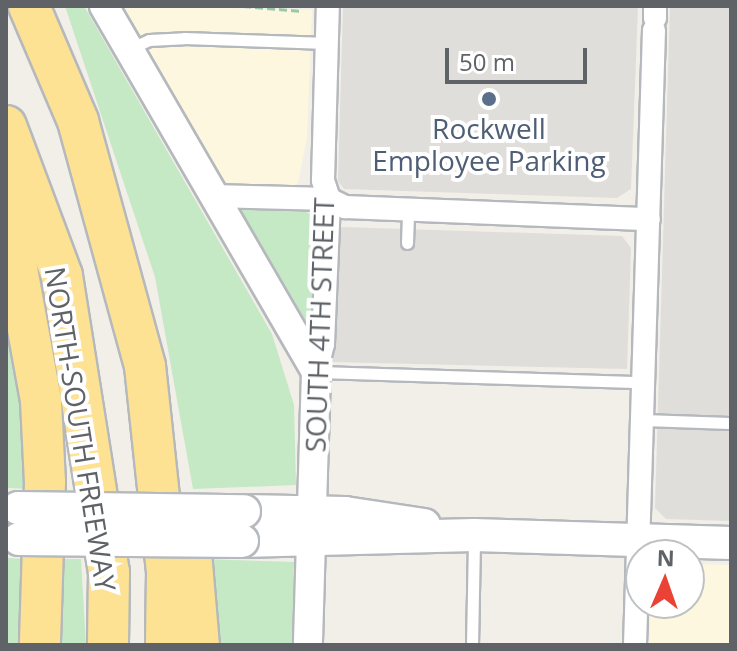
<!DOCTYPE html>
<style>
body{margin:0}
#map{position:relative;width:737px;height:651px;overflow:hidden;background:#f1efe8;font-family:"Open Sans",sans-serif}
div>[style]{position:absolute}
.commercial>*{inset:0;background:#fef7e0}
.industrial>*{inset:0;background:#e0deda}
.green>*{inset:0;background:#c5e8c5}
.path>*{height:3px;margin-top:-1.5px;transform-origin:0;background:repeating-linear-gradient(90deg,#9cc7a9 0 8px,transparent 0 12px)}
.roads{filter:drop-shadow(2px 0 #b5b8bc) drop-shadow(-2px 0 #b5b8bc) drop-shadow(0 2px #b5b8bc) drop-shadow(0 -2px #b5b8bc)}
.service>*{height:11px;margin:-5.5px;padding:0 5.5px;transform-origin:5.5px;border-radius:5.5px;background:#fff}
.minor>*{height:22px;margin:-11px;padding:0 11px;transform-origin:11px;border-radius:11px;background:#fff}
.tertiary>*{height:28px;margin:-14px;padding:0 14px;transform-origin:14px;border-radius:14px;background:#fff}
.secondary>*{height:32px;margin:-16px;padding:0 16px;transform-origin:16px;border-radius:16px;background:#fff}
.motorway>*{height:40px;margin:-20px;padding:0 20px;transform-origin:20px;border-radius:20px;background:#fde293}
.bridges{filter:drop-shadow(2px 0 #b6babf) drop-shadow(-2px 0 #b6babf) drop-shadow(0 2px #b6babf) drop-shadow(0 -2px #b6babf)}
.secondary-bridge>*{height:32px;margin:-16px;padding:0 16px;transform-origin:16px;border-radius:16px;background:#fff}
.dots>*{width:22px;height:22px;translate:-50% -50%;box-sizing:border-box;border:4px solid #fff;border-radius:50%}
span{translate:-50% -50%;white-space:nowrap;text-align:center;line-height:1.15;-webkit-text-stroke:8px #fff;paint-order:stroke}
.service-label{font-size:28px;color:#4e5e75}
.street-label{font-size:28px;color:#5f6368}
.frame{position:absolute;inset:0;border:8px solid #5f6368;pointer-events:none}
.north{position:absolute;left:625px;top:539px;width:80px;height:80px;box-sizing:border-box;background:#fff;border:2px solid #bfc1c3;border-radius:50%;rotate:2deg;font-size:22px;font-weight:700;line-height:32px;text-align:center;color:#5f6368}
.north::after{content:'';display:block;margin:auto;width:28px;height:36px;background:#ea4335;clip-path:polygon(50% 0,100% 100%,50% 72%,0 100%)}
.scale{position:absolute;left:445px;top:48px;width:142px;height:36px;box-sizing:border-box;border:4px solid #5f6368;border-top:0;padding-left:10px;font-size:24px;line-height:28px;white-space:nowrap;color:#5f6368;-webkit-text-stroke:6px #fff;paint-order:stroke}
</style>
<div id="map">
<div class="commercial">
<i style="clip-path:polygon(120px 6px,312px 10px,307px 137px,298px 183px,288px 188px,233px 186px,222px 180px)"></i>
<i style="clip-path:polygon(689px 564px,731px 565px,731px 645px,649px 645px,651px 603px,689px 603px)"></i>
</div>
<div class="industrial">
<i style="clip-path:polygon(343px 6px,638px 6px,631px 189px,617px 198px,344px 189px,338px 181px)"></i>
<i style="clip-path:polygon(670px 6px,731px 6px,731px 521px,666px 519px,655px 508px)"></i>
<i style="clip-path:polygon(342px 227px,622px 236px,631px 248px,627px 369px,332px 362px,336px 238px)"></i>
</div>
<div class="green">
<i style="clip-path:polygon(65px 6px,84px 6px,272px 334px,294px 405px,296px 485px,193px 489px,155px 277px)"></i>
<i style="clip-path:polygon(239px 207px,301px 208px,314px 217px,311px 330px)"></i>
<i style="clip-path:polygon(6px 244px,31px 489px,6px 488px)"></i>
<i style="clip-path:polygon(6px 558px,29px 559px,26px 645px,6px 645px)"></i>
<i style="clip-path:polygon(59px 559px,81px 559px,86px 645px,46px 645px)"></i>
<i style="clip-path:polygon(199px 559px,294px 562px,292px 645px,213px 645px)"></i>
</div>
<div class="path">
<i style="left:243px;top:6px;width:59px;rotate:4.8deg"></i>
</div>
<div class="roads">
<div class="service">
<i style="left:129px;top:49px;width:22px;rotate:-24deg"></i>
<i style="left:149px;top:40px;width:35px;rotate:-3deg"></i>
<i style="left:184px;top:38px;width:143px;rotate:2deg"></i>
<i style="left:407px;top:243px;width:33px;rotate:-88deg"></i>
<i style="left:317px;top:372px;width:327px;rotate:1.8deg"></i>
<i style="left:642px;top:420px;width:89px;rotate:1.9deg"></i>
<i style="left:472px;top:645px;width:106px;rotate:-88.9deg"></i>
</div>
<div class="minor">
<i style="left:655px;top:18px;width:12px;rotate:-90deg"></i>
<i style="left:212px;top:196px;width:117px;rotate:1.5deg"></i>
<i style="left:329px;top:199px;width:18px;rotate:27deg"></i>
<i style="left:345px;top:207px;width:304px;rotate:2.3deg"></i>
<i style="left:316px;top:372px;width:29px;rotate:-76deg"></i>
<i style="left:323px;top:344px;width:145px;rotate:-87.6deg"></i>
<i style="left:329px;top:199px;width:20px;rotate:-108deg"></i>
<i style="left:323px;top:180px;width:174px;rotate:-88.4deg"></i>
<i style="left:635px;top:645px;width:615px;rotate:-88.23deg"></i>
</div>
<div class="tertiary">
<i style="left:104px;top:6px;width:423px;rotate:59.9deg"></i>
<i style="left:316px;top:372px;width:273px;rotate:91.7deg"></i>
</div>
<div class="secondary">
<i style="left:244px;top:511px;width:101px;rotate:1.1deg"></i>
<i style="left:345px;top:513px;width:80px;rotate:8.6deg"></i>
<i style="left:242px;top:541px;width:232px;rotate:-1.5deg"></i>
<i style="left:474px;top:535px;width:257px;rotate:1.8deg"></i>
</div>
<div class="motorway">
<i style="left:29px;top:6px;width:125px;rotate:66.9deg"></i>
<i style="left:78px;top:121px;width:254px;rotate:74.7deg"></i>
<i style="left:145px;top:366px;width:207px;rotate:83.9deg"></i>
<i style="left:167px;top:572px;width:73px;rotate:90.8deg"></i>
<i style="left:6px;top:126px;width:160px;rotate:69.5deg"></i>
<i style="left:62px;top:276px;width:300px;rotate:81deg"></i>
<i style="left:109px;top:572px;width:73px;rotate:90.8deg"></i>
<i style="left:6px;top:208px;width:196px;rotate:79.7deg"></i>
<i style="left:41px;top:401px;width:81px;rotate:87.2deg"></i>
<i style="left:45px;top:482px;width:163px;rotate:91.8deg"></i>
<i style="left:190px;top:541px;width:104px;rotate:85.1deg"></i>
</div>
</div>
<div class="bridges">
<div class="secondary-bridge">
<i style="left:18px;top:508px;width:226px;rotate:0.8deg"></i>
<i style="left:19px;top:539px;width:223px;rotate:0.5deg"></i>
</div>
</div>
<div class="dots">
<i style="left:489px;top:99px;background:#5c6f8a"></i>
</div>
<div class="service-label">
<span style="left:489px;top:144px">Rockwell<br>Employee Parking</span>
</div>
<div class="street-label">
<span style="left:319px;top:325px;rotate:-88deg">SOUTH 4TH STREET</span>
<span style="left:81px;top:429px;rotate:81deg">NORTH-SOUTH FREEWAY</span>
</div>
<div class="frame"></div>
<div class="north">N</div>
<div class="scale">50 m</div>
</div>
